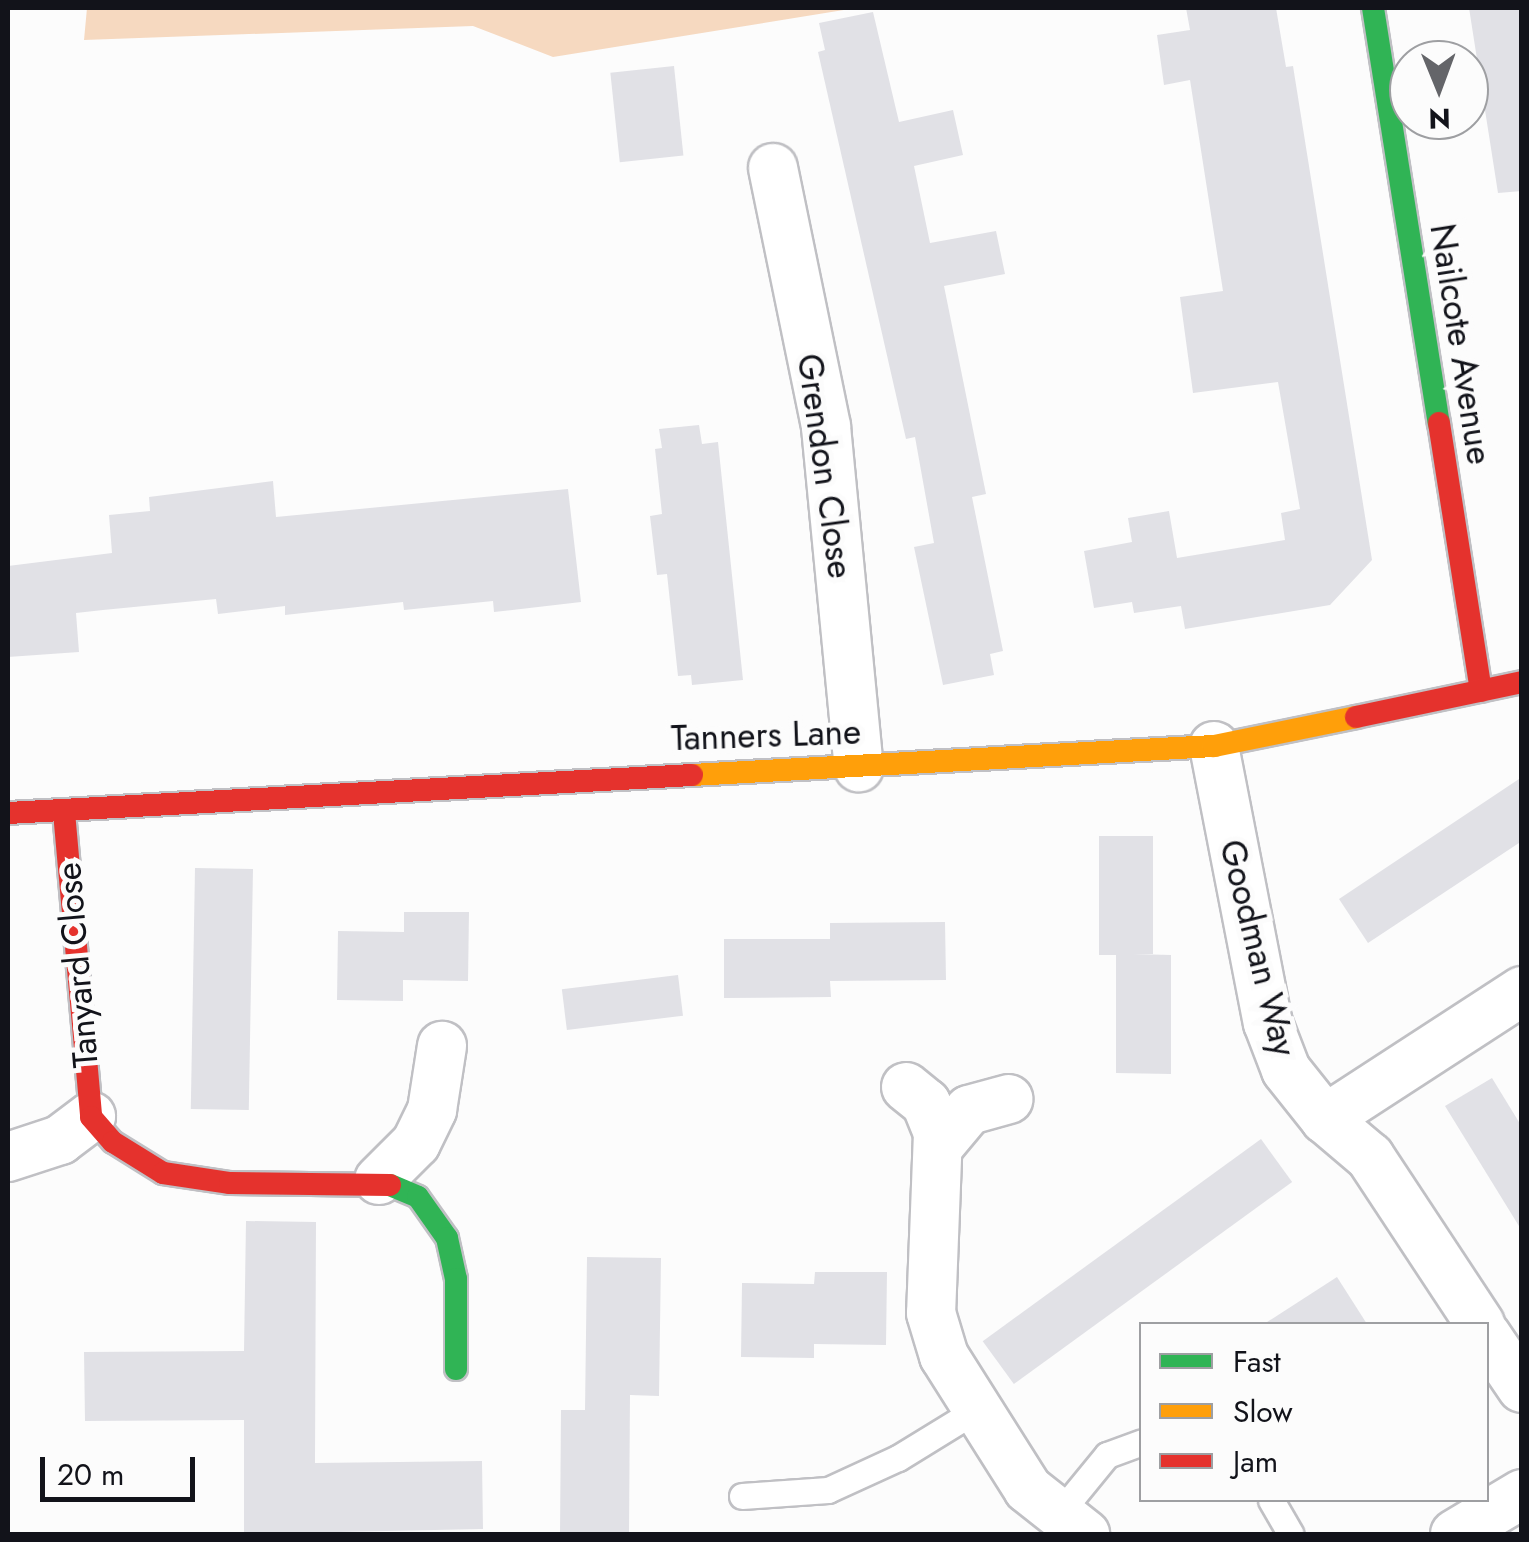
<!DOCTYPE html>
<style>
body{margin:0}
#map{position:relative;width:1529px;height:1542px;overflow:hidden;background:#fcfcfc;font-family:Jost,sans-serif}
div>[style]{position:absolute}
.green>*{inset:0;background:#f6d9c0}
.building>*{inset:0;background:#e1e1e6;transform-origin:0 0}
.roads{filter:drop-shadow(2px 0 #c0c0c4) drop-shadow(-2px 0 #c0c0c4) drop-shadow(0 2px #c0c0c4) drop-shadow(0 -2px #c0c0c4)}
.lane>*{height:25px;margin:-12.5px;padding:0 12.5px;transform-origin:12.5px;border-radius:12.5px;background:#fff}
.street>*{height:48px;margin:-24px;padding:0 24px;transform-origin:24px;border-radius:24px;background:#fff}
.fast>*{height:22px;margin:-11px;padding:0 11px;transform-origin:11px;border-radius:11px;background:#30b455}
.slow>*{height:22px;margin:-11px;padding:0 11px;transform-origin:11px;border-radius:11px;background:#ff9f0a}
.jam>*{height:22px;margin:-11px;padding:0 11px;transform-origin:11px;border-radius:11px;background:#e5322d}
span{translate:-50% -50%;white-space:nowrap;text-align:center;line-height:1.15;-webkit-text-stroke:10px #fcfcfc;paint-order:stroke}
.street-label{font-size:35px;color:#12131a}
.frame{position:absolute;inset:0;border:10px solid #12131a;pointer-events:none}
.legend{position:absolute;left:1139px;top:1322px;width:350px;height:180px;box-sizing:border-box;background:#fcfcfc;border:2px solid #9e9fa2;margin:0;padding:12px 18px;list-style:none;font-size:30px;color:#12131a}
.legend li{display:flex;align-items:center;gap:20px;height:50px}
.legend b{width:50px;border:2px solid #9e9fa2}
.north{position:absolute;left:1389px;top:40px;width:100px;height:100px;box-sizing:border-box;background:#fcfcfc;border:2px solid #9e9fa2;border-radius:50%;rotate:179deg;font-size:28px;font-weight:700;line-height:40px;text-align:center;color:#12131a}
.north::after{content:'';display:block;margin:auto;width:35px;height:45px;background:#646569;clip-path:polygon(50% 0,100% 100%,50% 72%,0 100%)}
.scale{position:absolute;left:40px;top:1457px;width:155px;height:45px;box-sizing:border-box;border:5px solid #12131a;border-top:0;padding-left:12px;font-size:30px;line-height:35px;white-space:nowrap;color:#12131a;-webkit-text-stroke:8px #fcfcfc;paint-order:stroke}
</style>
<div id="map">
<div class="green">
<i style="clip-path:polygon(87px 8px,856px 8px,553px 57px,473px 26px,84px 40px)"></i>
</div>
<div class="building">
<i style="clip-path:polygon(1186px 8px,1276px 8px,1286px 67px,1293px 66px,1372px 560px,1330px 605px,1185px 629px,1181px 606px,1134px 613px,1132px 602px,1094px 608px,1084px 551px,1132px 542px,1128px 518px,1169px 511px,1177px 558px,1285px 540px,1281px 513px,1300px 509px,1278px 382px,1193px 393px,1180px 297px,1223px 291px,1190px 80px,1164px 85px,1157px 35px,1190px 30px)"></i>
<i style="clip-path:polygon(1469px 8px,1522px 8px,1522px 191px,1498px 193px)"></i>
<i style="clip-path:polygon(873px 12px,899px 122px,953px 110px,963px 155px,914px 166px,930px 243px,996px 231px,1005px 274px,944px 286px,986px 494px,972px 497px,1003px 651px,990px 654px,994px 675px,943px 685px,914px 547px,934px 543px,915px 437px,906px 439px,818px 52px,825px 50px,819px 23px)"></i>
<i style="left:674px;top:66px;width:90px;height:64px;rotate:84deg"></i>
<i style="clip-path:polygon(699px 425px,702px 444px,718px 442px,743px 680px,692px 685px,691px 675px,678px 676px,667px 574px,657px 575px,650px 516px,662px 514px,655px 449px,662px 448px,659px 429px)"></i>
<i style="clip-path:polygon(273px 481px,276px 517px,568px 489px,581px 602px,494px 612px,493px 601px,404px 610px,403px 602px,285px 615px,285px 606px,218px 614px,216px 599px,103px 610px,76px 613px,79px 652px,8px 657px,8px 566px,112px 553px,109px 515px,150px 511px,149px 497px)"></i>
<i style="clip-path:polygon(1522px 777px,1522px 841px,1368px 943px,1339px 899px)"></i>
<i style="clip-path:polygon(1099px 836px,1153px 836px,1153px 954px,1133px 954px,1171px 955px,1171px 1074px,1116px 1073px,1116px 955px,1099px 955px)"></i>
<i style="left:195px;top:868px;width:58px;height:241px;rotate:1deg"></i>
<i style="clip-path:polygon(404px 912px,469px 912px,468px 981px,403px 980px,403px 1001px,337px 1000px,338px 931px,404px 932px)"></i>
<i style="clip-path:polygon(945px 922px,946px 980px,830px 981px,831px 997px,724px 998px,724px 939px,830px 939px,830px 923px)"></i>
<i style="left:678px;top:975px;width:41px;height:117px;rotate:83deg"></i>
<i style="clip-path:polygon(1492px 1078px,1522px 1127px,1522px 1231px,1445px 1106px)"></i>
<i style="left:1261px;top:1139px;width:53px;height:344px;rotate:54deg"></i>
<i style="clip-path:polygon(246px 1221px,316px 1222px,315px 1463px,482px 1461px,483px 1529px,244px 1534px,244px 1420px,85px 1421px,84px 1352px,244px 1351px)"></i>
<i style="clip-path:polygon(587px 1257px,661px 1258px,659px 1396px,630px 1395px,629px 1534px,560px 1534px,561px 1410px,585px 1410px)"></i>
<i style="clip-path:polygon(815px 1272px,887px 1272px,886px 1345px,814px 1344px,814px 1358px,741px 1357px,742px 1283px,814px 1284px)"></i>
<i style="clip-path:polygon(1337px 1277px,1367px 1324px,1264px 1324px)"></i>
</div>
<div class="roads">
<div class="lane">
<i style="left:742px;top:1496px;width:86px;rotate:-4deg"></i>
<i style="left:828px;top:1490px;width:77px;rotate:-24.6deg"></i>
<i style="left:898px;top:1458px;width:92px;rotate:-31.6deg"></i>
<i style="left:1271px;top:1500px;width:39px;rotate:60deg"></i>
<i style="left:1057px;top:1516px;width:79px;rotate:-50.7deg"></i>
<i style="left:1107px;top:1455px;width:37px;rotate:-20deg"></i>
</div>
<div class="street">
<i style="left:773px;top:168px;width:264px;rotate:78.4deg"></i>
<i style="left:826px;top:427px;width:342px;rotate:84.5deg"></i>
<i style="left:1214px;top:746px;width:282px;rotate:79deg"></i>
<i style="left:1268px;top:1023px;width:50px;rotate:69deg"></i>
<i style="left:1286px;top:1070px;width:63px;rotate:51.5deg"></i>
<i style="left:1325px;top:1119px;width:59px;rotate:40.2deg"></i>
<i style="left:1370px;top:1157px;width:200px;rotate:56.6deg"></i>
<i style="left:906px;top:1087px;width:26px;rotate:39deg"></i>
<i style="left:926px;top:1103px;width:32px;rotate:68deg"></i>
<i style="left:938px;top:1133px;width:180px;rotate:92.2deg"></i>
<i style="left:931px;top:1313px;width:45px;rotate:73.2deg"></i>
<i style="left:944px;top:1356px;width:157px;rotate:57.7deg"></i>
<i style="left:1028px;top:1489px;width:73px;rotate:38.3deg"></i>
<i style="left:1325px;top:1119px;width:235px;rotate:-33deg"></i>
<i style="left:939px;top:1146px;width:47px;rotate:-50.2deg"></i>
<i style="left:969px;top:1110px;width:41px;rotate:-15.4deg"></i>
<i style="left:8px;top:1157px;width:55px;rotate:-18.1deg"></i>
<i style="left:60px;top:1140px;width:39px;rotate:-37deg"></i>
<i style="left:379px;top:1180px;width:52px;rotate:-45deg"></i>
<i style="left:416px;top:1143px;width:37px;rotate:-64deg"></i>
<i style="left:432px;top:1110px;width:65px;rotate:-81.1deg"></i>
<i style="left:1486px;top:1335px;width:64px;rotate:55.8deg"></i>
<i style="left:1455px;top:1534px;width:78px;rotate:-30.8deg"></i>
</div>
<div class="fast">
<i style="left:1373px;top:8px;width:420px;rotate:81deg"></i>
<i style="left:390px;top:1185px;width:30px;rotate:23deg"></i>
<i style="left:418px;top:1197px;width:50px;rotate:54.7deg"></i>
<i style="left:447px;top:1238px;width:42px;rotate:77.6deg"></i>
<i style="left:456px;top:1279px;width:90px;rotate:90deg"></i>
</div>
<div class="slow">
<i style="left:692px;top:775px;width:523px;rotate:-3.18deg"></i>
<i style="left:1214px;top:746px;width:145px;rotate:-11.5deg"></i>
</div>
<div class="jam">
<i style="left:1439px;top:423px;width:271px;rotate:81.1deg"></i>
<i style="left:1356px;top:717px;width:170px;rotate:-11.9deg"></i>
<i style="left:64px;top:812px;width:306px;rotate:84.9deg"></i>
<i style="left:91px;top:1117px;width:33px;rotate:49deg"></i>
<i style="left:113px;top:1142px;width:59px;rotate:31.8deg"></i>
<i style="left:163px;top:1173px;width:68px;rotate:8.5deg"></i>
<i style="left:230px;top:1183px;width:160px;rotate:0.7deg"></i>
<i style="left:8px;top:813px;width:685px;rotate:-3.18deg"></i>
</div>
</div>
<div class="street-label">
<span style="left:1461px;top:344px;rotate:81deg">Nailcote Avenue</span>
<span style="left:825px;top:466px;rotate:82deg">Grendon Close</span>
<span style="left:766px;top:735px;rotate:-2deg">Tanners Lane</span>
<span style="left:1258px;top:948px;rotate:76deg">Goodman Way</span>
<span style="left:77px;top:965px;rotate:-95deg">Tanyard Close</span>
</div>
<div class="frame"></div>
<ul class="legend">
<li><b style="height:12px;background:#30b455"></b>Fast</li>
<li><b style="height:12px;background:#ff9f0a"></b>Slow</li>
<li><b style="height:12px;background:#e5322d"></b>Jam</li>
</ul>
<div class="north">N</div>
<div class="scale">20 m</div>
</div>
